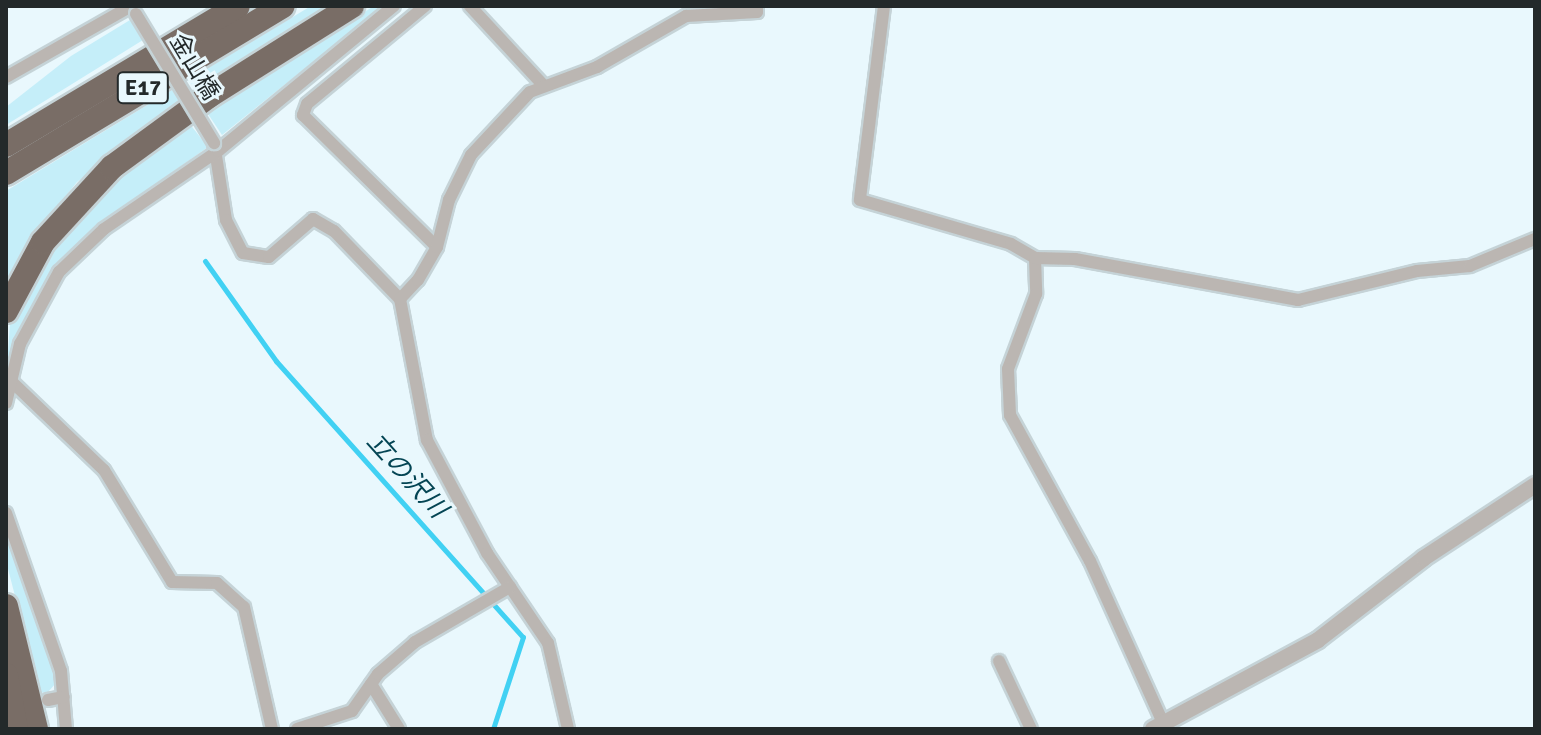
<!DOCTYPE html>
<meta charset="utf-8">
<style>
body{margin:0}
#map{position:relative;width:1541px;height:735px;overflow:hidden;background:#e9f8fd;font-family:Signika,"Noto Sans JP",sans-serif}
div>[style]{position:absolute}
.green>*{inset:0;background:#c5eef9}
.stream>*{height:5px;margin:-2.5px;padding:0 2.5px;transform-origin:2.5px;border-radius:2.5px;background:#41d1f3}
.roads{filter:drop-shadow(2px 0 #c5d3d7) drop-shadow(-2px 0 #c5d3d7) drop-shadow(0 2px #c5d3d7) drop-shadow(0 -2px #c5d3d7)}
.minor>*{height:12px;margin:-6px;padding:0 6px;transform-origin:6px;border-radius:6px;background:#bbb6b2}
.tertiary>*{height:16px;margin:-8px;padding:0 8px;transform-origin:8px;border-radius:8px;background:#bbb6b2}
.motorway>*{height:24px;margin:-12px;padding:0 12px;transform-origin:12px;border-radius:12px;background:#796d66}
.bridges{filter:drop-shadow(2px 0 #c5d3d7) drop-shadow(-2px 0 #c5d3d7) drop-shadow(0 2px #c5d3d7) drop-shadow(0 -2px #c5d3d7)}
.minor-bridge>*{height:12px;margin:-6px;padding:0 6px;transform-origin:6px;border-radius:6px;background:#bbb6b2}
span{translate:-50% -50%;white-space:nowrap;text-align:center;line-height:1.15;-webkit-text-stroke:6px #e9f8fd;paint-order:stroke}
.shield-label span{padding:2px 6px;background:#e9f8fd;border:2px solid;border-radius:6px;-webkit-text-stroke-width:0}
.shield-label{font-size:22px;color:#23292a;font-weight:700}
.street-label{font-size:24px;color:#23292a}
.water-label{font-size:26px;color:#044554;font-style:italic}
.frame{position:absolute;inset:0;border:8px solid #23292a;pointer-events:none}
</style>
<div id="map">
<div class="green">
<i style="clip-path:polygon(311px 6px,331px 6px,196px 92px,188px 80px)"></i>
<i style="clip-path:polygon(374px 6px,383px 6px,222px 135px,206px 111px)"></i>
<i style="clip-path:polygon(130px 20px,143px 40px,6px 125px,6px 107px,71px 56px)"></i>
<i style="clip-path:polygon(172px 90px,181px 101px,77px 182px,23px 249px,6px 282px,6px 191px)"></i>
<i style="clip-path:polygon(189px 123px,208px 147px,95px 227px,67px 255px,37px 301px,6px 383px,10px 323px,66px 228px,124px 170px)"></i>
<i style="clip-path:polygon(6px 533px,56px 671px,56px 683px,48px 692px,40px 693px,6px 561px)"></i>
</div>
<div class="stream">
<i style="left:205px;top:261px;width:123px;rotate:54.6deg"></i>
<i style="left:276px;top:361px;width:370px;rotate:48.2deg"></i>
<i style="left:523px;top:637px;width:97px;rotate:108.1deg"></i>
</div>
<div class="roads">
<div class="minor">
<i style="left:425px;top:6px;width:153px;rotate:140.3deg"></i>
<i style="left:307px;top:104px;width:12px;rotate:110deg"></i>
<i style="left:303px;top:115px;width:188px;rotate:44.6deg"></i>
<i style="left:470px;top:6px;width:109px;rotate:47.2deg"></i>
<i style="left:884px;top:6px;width:195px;rotate:97.1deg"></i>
<i style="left:860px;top:200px;width:157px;rotate:16.2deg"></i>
<i style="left:1011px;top:244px;width:28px;rotate:30deg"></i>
<i style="left:1035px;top:258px;width:36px;rotate:88deg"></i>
<i style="left:1036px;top:294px;width:80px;rotate:110.5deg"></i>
<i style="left:1008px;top:369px;width:46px;rotate:87.5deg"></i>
<i style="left:1010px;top:415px;width:166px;rotate:61.3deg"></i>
<i style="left:1090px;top:561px;width:184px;rotate:65.7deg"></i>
<i style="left:6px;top:77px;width:144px;rotate:-29.6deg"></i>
<i style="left:214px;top:143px;width:78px;rotate:81.1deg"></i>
<i style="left:226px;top:220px;width:37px;rotate:63deg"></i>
<i style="left:243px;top:253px;width:26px;rotate:9deg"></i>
<i style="left:269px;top:257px;width:58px;rotate:-40.8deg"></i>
<i style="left:313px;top:219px;width:24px;rotate:30deg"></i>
<i style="left:334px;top:231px;width:95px;rotate:45.9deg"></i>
<i style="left:400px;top:299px;width:144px;rotate:79.2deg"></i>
<i style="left:427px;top:440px;width:128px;rotate:62deg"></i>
<i style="left:487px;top:553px;width:109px;rotate:55.9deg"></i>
<i style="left:548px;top:643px;width:88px;rotate:76.9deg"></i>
<i style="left:1035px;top:258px;width:40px;rotate:1.4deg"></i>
<i style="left:1075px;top:259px;width:227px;rotate:10.4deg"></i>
<i style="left:1298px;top:300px;width:122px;rotate:-13.7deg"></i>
<i style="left:1417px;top:271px;width:53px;rotate:-5.4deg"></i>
<i style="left:1470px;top:266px;width:70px;rotate:-22.6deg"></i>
<i style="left:400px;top:299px;width:26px;rotate:-47deg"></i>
<i style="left:418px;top:280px;width:38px;rotate:-60deg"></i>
<i style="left:437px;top:247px;width:49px;rotate:-75.7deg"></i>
<i style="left:449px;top:200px;width:50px;rotate:-63.9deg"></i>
<i style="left:471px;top:155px;width:86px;rotate:-46.9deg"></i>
<i style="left:530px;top:92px;width:72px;rotate:-20.5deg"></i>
<i style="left:597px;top:67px;width:103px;rotate:-29.8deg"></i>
<i style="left:686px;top:16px;width:71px;rotate:-3.2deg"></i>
<i style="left:757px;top:12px;width:6px;rotate:-90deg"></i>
<i style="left:10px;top:380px;width:130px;rotate:43.8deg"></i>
<i style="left:104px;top:470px;width:131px;rotate:58.7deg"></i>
<i style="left:172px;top:582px;width:45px;rotate:1.3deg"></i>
<i style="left:217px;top:583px;width:36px;rotate:42deg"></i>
<i style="left:244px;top:607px;width:125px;rotate:77.1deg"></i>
<i style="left:6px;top:403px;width:61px;rotate:-76.7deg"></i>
<i style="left:20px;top:344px;width:82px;rotate:-61.6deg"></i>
<i style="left:59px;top:272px;width:62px;rotate:-43.7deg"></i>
<i style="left:104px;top:229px;width:138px;rotate:-34.4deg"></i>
<i style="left:218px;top:151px;width:228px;rotate:-39.5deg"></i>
<i style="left:6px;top:513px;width:167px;rotate:70.8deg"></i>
<i style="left:61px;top:671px;width:58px;rotate:85.1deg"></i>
<i style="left:999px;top:661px;width:75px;rotate:64.8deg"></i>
<i style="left:371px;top:684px;width:53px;rotate:58.1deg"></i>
<i style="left:48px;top:700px;width:16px;rotate:-11deg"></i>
<i style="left:297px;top:729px;width:58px;rotate:-18.1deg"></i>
<i style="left:352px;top:711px;width:45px;rotate:-54.9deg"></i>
<i style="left:378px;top:674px;width:49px;rotate:-40.9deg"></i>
<i style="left:415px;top:642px;width:110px;rotate:-30.1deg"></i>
</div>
<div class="tertiary">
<i style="left:1153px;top:729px;width:187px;rotate:-28.3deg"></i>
<i style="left:1318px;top:640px;width:134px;rotate:-37.7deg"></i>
<i style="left:1424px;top:558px;width:133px;rotate:-33.3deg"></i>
</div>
<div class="motorway">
<i style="left:6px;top:145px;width:270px;rotate:-30.9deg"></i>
<i style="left:6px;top:173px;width:323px;rotate:-31.1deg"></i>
<i style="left:6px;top:311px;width:78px;rotate:-61.8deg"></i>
<i style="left:43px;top:242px;width:102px;rotate:-47.4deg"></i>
<i style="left:112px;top:167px;width:120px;rotate:-36.2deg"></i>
<i style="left:209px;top:96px;width:169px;rotate:-32.2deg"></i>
<i style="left:6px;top:606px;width:127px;rotate:76.3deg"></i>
<i style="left:6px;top:675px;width:55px;rotate:79.5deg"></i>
</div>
</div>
<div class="bridges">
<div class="minor-bridge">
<i style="left:136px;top:14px;width:151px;rotate:58.8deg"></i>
</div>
</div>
<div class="shield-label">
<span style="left:143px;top:88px">E17</span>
</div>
<div class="street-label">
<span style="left:194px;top:67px;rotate:59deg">金山橋</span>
</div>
<div class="water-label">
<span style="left:406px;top:476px;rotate:48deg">立の沢川</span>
</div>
<div class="frame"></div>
</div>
